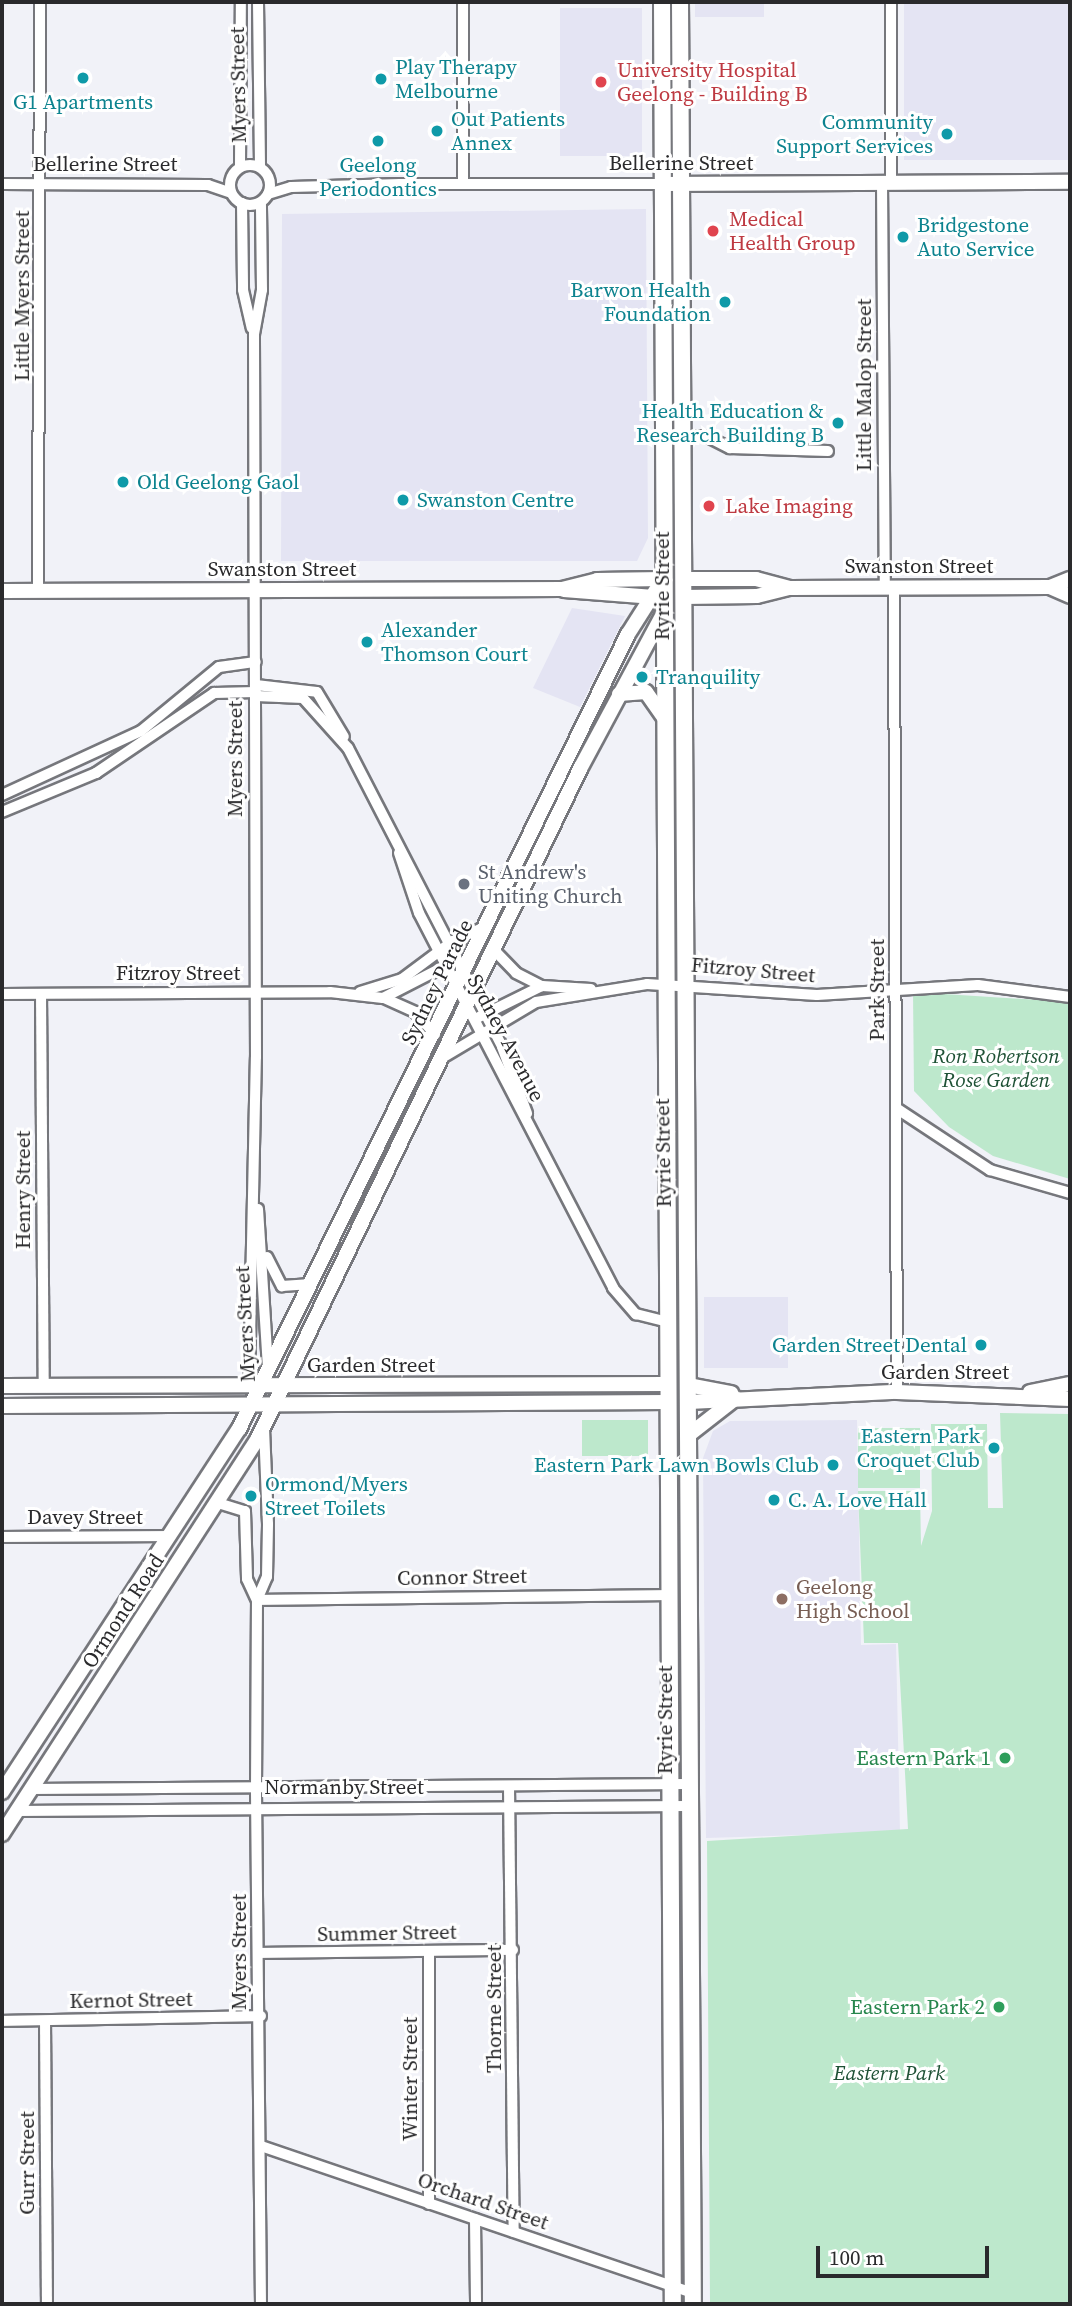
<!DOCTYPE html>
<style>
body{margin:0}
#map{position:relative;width:1072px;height:2306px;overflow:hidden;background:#f1f2f8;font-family:"Source Serif 4",serif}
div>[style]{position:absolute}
.built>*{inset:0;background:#e4e4f3;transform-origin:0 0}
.green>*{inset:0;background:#bde8cc;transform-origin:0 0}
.roads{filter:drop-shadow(2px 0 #76777c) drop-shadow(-2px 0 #76777c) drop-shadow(0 2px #76777c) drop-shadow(0 -2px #76777c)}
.minor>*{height:10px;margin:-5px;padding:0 5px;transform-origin:5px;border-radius:5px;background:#fff}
.minor>.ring{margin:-5px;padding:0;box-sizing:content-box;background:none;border:10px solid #fff;border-radius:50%}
.tertiary>*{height:14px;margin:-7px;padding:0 7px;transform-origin:7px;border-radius:7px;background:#fff}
.secondary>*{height:16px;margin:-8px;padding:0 8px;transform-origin:8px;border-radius:8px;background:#fff}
.dots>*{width:19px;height:19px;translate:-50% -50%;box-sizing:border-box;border:4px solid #fff;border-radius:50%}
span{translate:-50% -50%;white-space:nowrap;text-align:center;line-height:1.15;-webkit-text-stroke:6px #fff;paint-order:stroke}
.culture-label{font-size:21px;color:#0d838f}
.left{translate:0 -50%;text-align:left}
.right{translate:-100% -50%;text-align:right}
.health-label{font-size:21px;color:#be3a42}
.street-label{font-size:21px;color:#2a2a2c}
.worship-label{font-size:21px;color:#5b616d}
.park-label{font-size:21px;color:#1e5135;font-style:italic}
.education-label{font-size:21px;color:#785e54}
.leisure-label{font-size:21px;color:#27864d}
.frame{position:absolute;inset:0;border:4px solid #2a2a2c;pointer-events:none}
.scale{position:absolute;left:816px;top:2246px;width:173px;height:32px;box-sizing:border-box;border:4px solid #2a2a2c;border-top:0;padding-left:9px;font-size:21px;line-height:24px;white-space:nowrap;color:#2a2a2c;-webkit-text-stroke:5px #fff;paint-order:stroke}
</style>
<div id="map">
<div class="built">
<i style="left:695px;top:2px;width:69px;height:15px"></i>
<i style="left:904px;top:2px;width:164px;height:158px"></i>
<i style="left:560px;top:8px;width:82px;height:148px"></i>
<i style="clip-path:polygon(646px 209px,648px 538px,637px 561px,281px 561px,282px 214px)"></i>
<i style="clip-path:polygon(572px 608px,625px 616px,580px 707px,533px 688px)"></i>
<i style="left:704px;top:1297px;width:84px;height:71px"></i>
<i style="clip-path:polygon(857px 1420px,861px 1645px,896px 1644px,900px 1832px,706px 1838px,703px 1458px,713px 1431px,730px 1421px)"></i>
</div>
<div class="green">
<i style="clip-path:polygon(913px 992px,1070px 1002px,1070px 1179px,993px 1156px,949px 1127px,914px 1091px)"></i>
<i style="clip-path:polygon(1000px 1413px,1070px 1414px,1070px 2304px,710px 2304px,707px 1841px,908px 1829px,898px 1643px,864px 1643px,858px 1491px,920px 1491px,921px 1546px,932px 1511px,931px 1424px,987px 1424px,988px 1508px,1003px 1508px)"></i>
<i style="left:582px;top:1420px;width:66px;height:36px"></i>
<i style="left:858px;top:1428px;width:62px;height:60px"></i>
</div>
<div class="roads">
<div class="minor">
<i style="left:258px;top:2px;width:165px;rotate:89.3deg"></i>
<i style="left:891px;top:2px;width:180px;rotate:90deg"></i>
<i class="ring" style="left:230px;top:165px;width:30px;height:30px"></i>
<i style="left:240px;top:167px;width:165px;rotate:-89.7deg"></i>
<i style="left:882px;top:182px;width:405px;rotate:89.6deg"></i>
<i style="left:2px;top:184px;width:206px;rotate:0.3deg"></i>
<i style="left:208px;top:185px;width:24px;rotate:19deg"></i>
<i style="left:463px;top:184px;width:182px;rotate:-90deg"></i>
<i style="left:268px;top:194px;width:24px;rotate:-17deg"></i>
<i style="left:291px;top:187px;width:109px;rotate:-1.6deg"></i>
<i style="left:400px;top:184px;width:263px"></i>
<i style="left:242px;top:203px;width:87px;rotate:89.3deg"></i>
<i style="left:243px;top:290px;width:39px;rotate:77deg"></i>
<i style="left:682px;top:436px;width:24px"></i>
<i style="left:706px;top:436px;width:27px;rotate:27deg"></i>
<i style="left:730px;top:448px;width:98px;rotate:1.8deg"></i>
<i style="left:894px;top:587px;width:805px;rotate:89.79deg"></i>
<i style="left:38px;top:590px;width:588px;rotate:-89.81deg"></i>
<i style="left:256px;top:685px;width:61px;rotate:6.5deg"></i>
<i style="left:317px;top:692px;width:52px;rotate:59deg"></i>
<i style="left:256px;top:696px;width:47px;rotate:2.4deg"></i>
<i style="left:303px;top:698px;width:67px;rotate:48deg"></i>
<i style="left:348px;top:748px;width:336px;rotate:62.7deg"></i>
<i style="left:502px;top:1047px;width:71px;rotate:69.3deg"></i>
<i style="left:2px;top:795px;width:153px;rotate:-24.7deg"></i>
<i style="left:141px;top:731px;width:101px;rotate:-39.4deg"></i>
<i style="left:219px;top:667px;width:37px;rotate:-8deg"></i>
<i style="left:2px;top:812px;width:102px;rotate:-22.5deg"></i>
<i style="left:96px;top:773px;width:143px;rotate:-34.1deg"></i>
<i style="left:214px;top:693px;width:42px;rotate:-1.4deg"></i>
<i style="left:399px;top:853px;width:63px;rotate:71.6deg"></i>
<i style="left:419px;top:913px;width:422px;rotate:62.6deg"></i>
<i style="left:613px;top:1288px;width:35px;rotate:49deg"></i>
<i style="left:636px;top:1314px;width:33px;rotate:14deg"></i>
<i style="left:495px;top:951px;width:30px;rotate:46deg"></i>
<i style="left:516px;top:973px;width:29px;rotate:27deg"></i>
<i style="left:360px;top:992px;width:44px;rotate:-17.2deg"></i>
<i style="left:402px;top:979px;width:64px;rotate:-36.7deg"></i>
<i style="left:453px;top:941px;width:37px;rotate:-24deg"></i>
<i style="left:2px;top:994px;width:328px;rotate:-0.3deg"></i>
<i style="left:330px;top:992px;width:53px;rotate:6.5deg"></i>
<i style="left:383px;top:998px;width:76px;rotate:-27.2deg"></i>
<i style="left:41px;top:994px;width:392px;rotate:89.6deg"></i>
<i style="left:384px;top:998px;width:34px;rotate:24deg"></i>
<i style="left:415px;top:1012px;width:30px;rotate:48deg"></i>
<i style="left:479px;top:1017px;width:70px;rotate:-26.2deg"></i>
<i style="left:542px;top:986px;width:49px;rotate:3.5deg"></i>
<i style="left:442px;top:1058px;width:109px;rotate:-30.8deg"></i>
<i style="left:536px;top:1002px;width:112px;rotate:-9.2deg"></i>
<i style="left:647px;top:984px;width:170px;rotate:3.7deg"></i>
<i style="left:817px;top:995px;width:161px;rotate:-3.6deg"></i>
<i style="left:978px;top:985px;width:93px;rotate:7.4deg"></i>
<i style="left:896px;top:1108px;width:113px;rotate:33.4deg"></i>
<i style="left:990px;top:1170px;width:83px;rotate:16deg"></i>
<i style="left:258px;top:1209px;width:158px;rotate:86.4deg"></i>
<i style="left:267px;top:1257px;width:33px;rotate:63deg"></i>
<i style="left:282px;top:1286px;width:29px;rotate:-4deg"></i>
<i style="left:249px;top:1387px;width:330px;rotate:-88.8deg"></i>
<i style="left:256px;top:1057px;width:723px;rotate:-90.16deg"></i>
<i style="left:254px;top:334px;width:45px;rotate:-79.7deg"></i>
<i style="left:262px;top:290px;width:88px;rotate:-90.7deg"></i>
<i style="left:218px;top:1503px;width:28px;rotate:17deg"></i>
<i style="left:245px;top:1511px;width:68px;rotate:88.3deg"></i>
<i style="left:247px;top:1579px;width:23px;rotate:65deg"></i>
<i style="left:2px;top:1537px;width:167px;rotate:-0.3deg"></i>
<i style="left:257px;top:1600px;width:411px;rotate:-0.7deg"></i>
<i style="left:509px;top:1786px;width:446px;rotate:89.4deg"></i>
<i style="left:31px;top:1789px;width:656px;rotate:-0.44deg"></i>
<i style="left:17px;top:1811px;width:670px;rotate:-0.43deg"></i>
<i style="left:260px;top:1953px;width:253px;rotate:-0.7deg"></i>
<i style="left:429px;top:1954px;width:250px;rotate:90deg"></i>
<i style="left:2px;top:2021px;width:259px;rotate:-1.1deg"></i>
<i style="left:45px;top:2021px;width:283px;rotate:89.6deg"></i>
<i style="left:261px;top:2146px;width:456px;rotate:18.8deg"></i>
<i style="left:475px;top:2219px;width:85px;rotate:89.3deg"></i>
<i style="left:261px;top:2304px;width:514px;rotate:-90.56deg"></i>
<i style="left:256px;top:1790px;width:190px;rotate:-89.7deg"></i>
<i style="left:257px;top:1600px;width:25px;rotate:-67deg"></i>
<i style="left:267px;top:1577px;width:53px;rotate:-88.9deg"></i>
<i style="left:268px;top:1524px;width:96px;rotate:-92.4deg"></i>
</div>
<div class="tertiary">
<i style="left:663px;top:184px;width:407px;rotate:-0.3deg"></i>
<i style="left:683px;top:579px;width:73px"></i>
<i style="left:756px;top:579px;width:34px;rotate:15deg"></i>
<i style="left:789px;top:588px;width:261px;rotate:-0.2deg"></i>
<i style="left:1050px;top:587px;width:22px;rotate:-22deg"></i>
<i style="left:1050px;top:587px;width:22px;rotate:24deg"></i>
<i style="left:564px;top:590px;width:90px;rotate:4.4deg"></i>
<i style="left:2px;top:591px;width:560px;rotate:-0.2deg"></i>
<i style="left:562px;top:589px;width:36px;rotate:-14deg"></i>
<i style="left:597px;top:580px;width:66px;rotate:-0.9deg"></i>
<i style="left:683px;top:597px;width:74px;rotate:-0.8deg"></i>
<i style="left:757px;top:596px;width:32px;rotate:-14deg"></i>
<i style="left:619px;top:694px;width:27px;rotate:-4deg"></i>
<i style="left:646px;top:692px;width:33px;rotate:55deg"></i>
<i style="left:688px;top:1385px;width:44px;rotate:10.5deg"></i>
<i style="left:2px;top:1386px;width:666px;rotate:-0.17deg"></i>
<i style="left:1030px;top:1392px;width:41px;rotate:-11.3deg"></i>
<i style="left:689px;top:1402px;width:208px;rotate:-2.8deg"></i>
<i style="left:897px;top:1392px;width:173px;rotate:2.3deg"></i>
<i style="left:2px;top:1406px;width:666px;rotate:-0.34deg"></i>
<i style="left:690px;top:1434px;width:58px;rotate:-38deg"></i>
<i style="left:2px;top:1792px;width:434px;rotate:-56.9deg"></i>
<i style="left:239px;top:1429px;width:885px;rotate:-63.93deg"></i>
<i style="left:628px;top:634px;width:65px;rotate:-57.5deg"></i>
<i style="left:2px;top:1834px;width:472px;rotate:-57.1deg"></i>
<i style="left:258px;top:1438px;width:745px;rotate:-64.3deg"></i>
<i style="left:581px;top:767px;width:176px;rotate:-61.8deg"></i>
</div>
<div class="secondary">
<i style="left:662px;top:2px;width:2302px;rotate:89.73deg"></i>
<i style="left:680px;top:2px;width:2302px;rotate:89.68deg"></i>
</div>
</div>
<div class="dots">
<i style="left:83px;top:78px;background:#0f9aa8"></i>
<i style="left:381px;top:79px;background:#0f9aa8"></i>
<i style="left:601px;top:82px;background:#e0444e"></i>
<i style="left:437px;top:131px;background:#0f9aa8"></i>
<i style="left:947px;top:134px;background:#0f9aa8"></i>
<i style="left:378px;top:141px;background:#0f9aa8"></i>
<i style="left:713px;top:231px;background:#e0444e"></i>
<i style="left:903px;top:237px;background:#0f9aa8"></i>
<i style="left:725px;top:302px;background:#0f9aa8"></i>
<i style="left:838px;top:423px;background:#0f9aa8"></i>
<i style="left:123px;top:482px;background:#0f9aa8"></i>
<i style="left:403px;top:500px;background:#0f9aa8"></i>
<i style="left:709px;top:506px;background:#e0444e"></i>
<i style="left:367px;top:642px;background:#0f9aa8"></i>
<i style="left:642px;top:677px;background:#0f9aa8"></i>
<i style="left:464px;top:884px;background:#6b7280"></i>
<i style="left:981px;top:1345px;background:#0f9aa8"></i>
<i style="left:994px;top:1448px;background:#0f9aa8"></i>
<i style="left:833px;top:1465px;background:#0f9aa8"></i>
<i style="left:251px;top:1496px;background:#0f9aa8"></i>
<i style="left:774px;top:1500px;background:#0f9aa8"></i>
<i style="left:782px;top:1599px;background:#8d6e63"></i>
<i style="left:1005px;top:1758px;background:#2e9e5b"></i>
<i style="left:999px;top:2007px;background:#2e9e5b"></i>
</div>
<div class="culture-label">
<span class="left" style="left:395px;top:79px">Play Therapy<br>Melbourne</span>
<span style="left:83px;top:102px">G1 Apartments</span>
<span class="left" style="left:451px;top:131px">Out Patients<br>Annex</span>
<span class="right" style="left:933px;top:134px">Community<br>Support Services</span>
<span style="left:378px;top:177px">Geelong<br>Periodontics</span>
<span class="left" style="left:917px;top:237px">Bridgestone<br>Auto Service</span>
<span class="right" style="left:711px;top:302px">Barwon Health<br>Foundation</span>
<span class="right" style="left:824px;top:423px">Health Education &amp;<br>Research Building B</span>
<span class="left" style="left:137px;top:482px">Old Geelong Gaol</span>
<span class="left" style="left:417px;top:500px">Swanston Centre</span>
<span class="left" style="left:381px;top:642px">Alexander<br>Thomson Court</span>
<span class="left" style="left:656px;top:677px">Tranquility</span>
<span class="right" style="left:967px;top:1345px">Garden Street Dental</span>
<span class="right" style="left:980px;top:1448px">Eastern Park<br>Croquet Club</span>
<span class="right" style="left:819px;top:1465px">Eastern Park Lawn Bowls Club</span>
<span class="left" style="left:265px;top:1496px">Ormond/Myers<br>Street Toilets</span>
<span class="left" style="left:788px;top:1500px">C. A. Love Hall</span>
</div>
<div class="health-label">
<span class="left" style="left:617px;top:82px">University Hospital<br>Geelong - Building B</span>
<span class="left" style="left:729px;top:231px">Medical<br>Health Group</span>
<span class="left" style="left:725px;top:506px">Lake Imaging</span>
</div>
<div class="street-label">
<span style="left:238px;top:85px;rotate:-91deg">Myers Street</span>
<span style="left:681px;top:163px">Bellerine Street</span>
<span style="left:105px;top:164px">Bellerine Street</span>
<span style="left:22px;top:296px;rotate:-90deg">Little Myers Street</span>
<span style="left:864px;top:385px;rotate:-90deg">Little Malop Street</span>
<span style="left:919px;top:566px">Swanston Street</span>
<span style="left:282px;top:569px">Swanston Street</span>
<span style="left:662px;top:586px;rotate:-90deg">Ryrie Street</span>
<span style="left:235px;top:759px;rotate:-90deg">Myers Street</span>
<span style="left:753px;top:970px;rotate:5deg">Fitzroy Street</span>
<span style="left:178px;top:973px">Fitzroy Street</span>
<span style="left:437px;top:982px;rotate:-64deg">Sydney Parade</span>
<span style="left:877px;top:990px;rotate:-90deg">Park Street</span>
<span style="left:506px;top:1038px;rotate:62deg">Sydney Avenue</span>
<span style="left:663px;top:1153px;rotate:-91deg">Ryrie Street</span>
<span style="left:23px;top:1190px;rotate:-90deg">Henry Street</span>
<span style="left:245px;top:1324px;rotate:-93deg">Myers Street</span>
<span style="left:371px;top:1365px">Garden Street</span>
<span style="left:945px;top:1372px">Garden Street</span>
<span style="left:85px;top:1517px">Davey Street</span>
<span style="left:462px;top:1577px;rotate:-1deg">Connor Street</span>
<span style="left:123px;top:1611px;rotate:-57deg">Ormond Road</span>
<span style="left:665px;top:1720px;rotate:-90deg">Ryrie Street</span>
<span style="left:344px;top:1787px">Normanby Street</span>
<span style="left:387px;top:1933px;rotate:-1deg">Summer Street</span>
<span style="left:239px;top:1952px;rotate:-90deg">Myers Street</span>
<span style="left:131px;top:2000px;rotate:-1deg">Kernot Street</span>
<span style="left:494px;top:2009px;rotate:-90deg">Thorne Street</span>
<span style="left:410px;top:2079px;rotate:-90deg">Winter Street</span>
<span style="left:27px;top:2163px;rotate:-90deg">Gurr Street</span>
<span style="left:483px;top:2201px;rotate:19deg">Orchard Street</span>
</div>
<div class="worship-label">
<span class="left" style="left:478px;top:884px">St Andrew's<br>Uniting Church</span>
</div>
<div class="park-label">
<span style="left:996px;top:1068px">Ron Robertson<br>Rose Garden</span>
<span style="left:889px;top:2073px">Eastern Park</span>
</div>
<div class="education-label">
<span class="left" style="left:796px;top:1599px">Geelong<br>High School</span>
</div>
<div class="leisure-label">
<span class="right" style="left:991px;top:1758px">Eastern Park 1</span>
<span class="right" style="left:985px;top:2007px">Eastern Park 2</span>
</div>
<div class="frame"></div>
<div class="scale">100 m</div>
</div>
